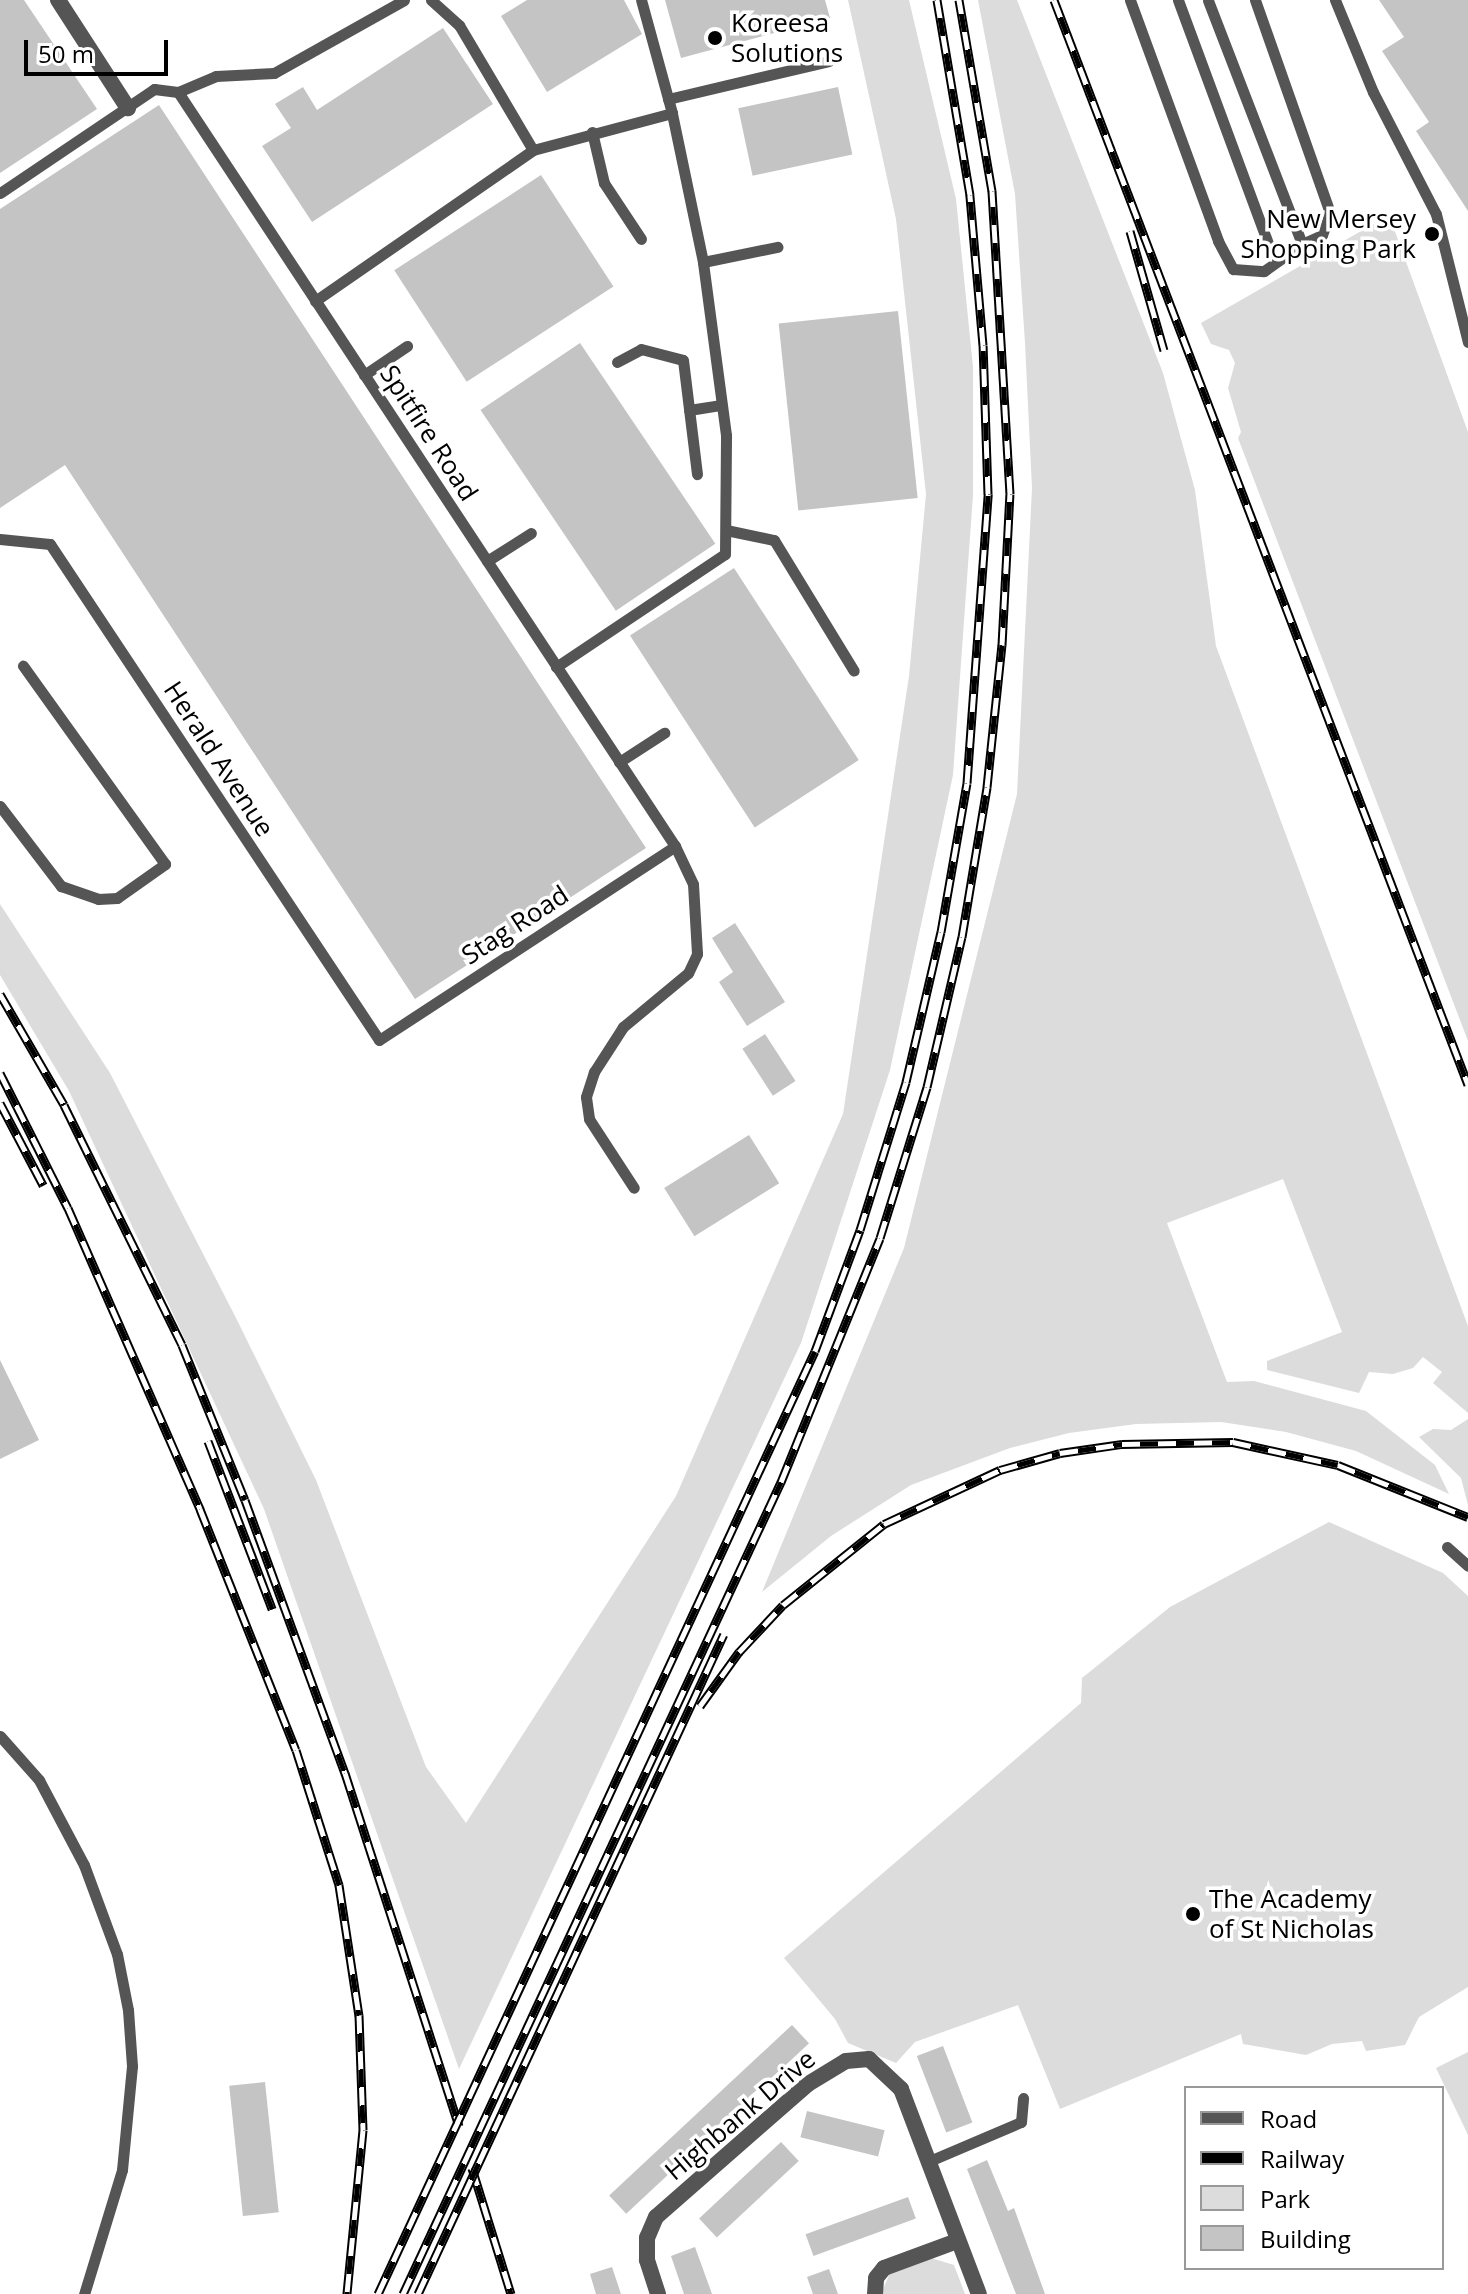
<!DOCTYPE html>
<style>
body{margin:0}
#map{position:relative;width:1468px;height:2294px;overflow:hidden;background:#fff;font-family:"Open Sans",sans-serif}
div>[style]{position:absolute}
.green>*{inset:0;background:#dcdcdc}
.building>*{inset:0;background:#c4c4c4;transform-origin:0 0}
.service>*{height:11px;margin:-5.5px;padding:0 5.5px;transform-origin:5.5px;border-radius:5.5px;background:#555}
.minor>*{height:16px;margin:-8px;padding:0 8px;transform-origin:8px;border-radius:8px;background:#555}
.rail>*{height:9px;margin-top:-4.5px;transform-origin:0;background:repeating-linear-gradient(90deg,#fff 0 18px,#000 0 36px);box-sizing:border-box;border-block:2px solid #000}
.dots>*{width:22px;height:22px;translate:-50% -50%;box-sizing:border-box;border:4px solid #fff;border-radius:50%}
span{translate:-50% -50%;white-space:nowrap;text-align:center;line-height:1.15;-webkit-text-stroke:7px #fff;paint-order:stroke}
.poi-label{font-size:26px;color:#000}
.left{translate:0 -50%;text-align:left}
.right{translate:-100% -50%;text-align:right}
.street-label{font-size:26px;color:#000}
.legend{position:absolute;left:1184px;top:2086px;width:260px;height:184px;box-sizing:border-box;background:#fff;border:2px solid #999;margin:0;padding:10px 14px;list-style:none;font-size:24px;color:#000}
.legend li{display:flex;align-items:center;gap:16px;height:40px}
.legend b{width:40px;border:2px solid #999}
.scale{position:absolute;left:24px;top:40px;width:144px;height:36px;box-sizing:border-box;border:4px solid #000;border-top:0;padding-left:10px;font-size:24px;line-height:28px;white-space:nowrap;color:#000;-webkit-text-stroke:6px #fff;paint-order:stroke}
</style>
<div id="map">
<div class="green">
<i style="clip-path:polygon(848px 0,909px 0,956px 199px,973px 367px,973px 495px,953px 775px,890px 1070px,801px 1343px,459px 2069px,264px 1509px,69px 1091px,0 975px,0 904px,110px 1073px,234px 1314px,316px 1480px,426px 1767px,466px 1823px,676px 1496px,843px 1114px,909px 676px,926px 494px,896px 219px)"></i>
<i style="clip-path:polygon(978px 0,1017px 0,1163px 373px,1195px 490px,1216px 646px,1468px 1326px,1468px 1413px,1433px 1383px,1442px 1372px,1423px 1357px,1413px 1368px,1393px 1374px,1369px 1372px,1359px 1393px,1267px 1370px,1267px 1361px,1342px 1332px,1283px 1179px,1167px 1223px,1227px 1382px,1254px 1381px,1366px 1411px,1435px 1465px,1449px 1494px,1356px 1451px,1286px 1432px,1221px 1422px,1136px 1424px,1069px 1433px,1010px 1448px,911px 1485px,831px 1536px,762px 1592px,904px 1248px,1017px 794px,1032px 488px,1025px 343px,1015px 194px)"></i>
<i style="clip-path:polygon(1389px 215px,1468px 432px,1468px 1041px,1238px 438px,1241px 432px,1228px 388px,1235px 363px,1229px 350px,1211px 344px,1201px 323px)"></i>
<i style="clip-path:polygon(1468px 1419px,1468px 1505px,1461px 1478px,1419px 1437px,1433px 1429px,1451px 1430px)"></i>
<i style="clip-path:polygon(1329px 1522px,1443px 1573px,1468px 1596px,1468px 1987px,1419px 2017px,1405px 2045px,1366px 2051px,1362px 2041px,1332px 2044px,1306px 2055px,1243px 2044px,1241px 2034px,1060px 2109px,1018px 2005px,915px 2042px,896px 2063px,848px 2043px,835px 2019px,784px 1958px,1081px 1703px,1082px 1678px,1170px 1607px)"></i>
<i style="clip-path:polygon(1468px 2052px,1468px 2135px,1436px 2068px)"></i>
<i style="clip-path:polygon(931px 2258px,954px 2265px,965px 2294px,881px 2294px,890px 2273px)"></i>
</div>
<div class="building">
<i style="clip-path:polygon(0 0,24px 0,97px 109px,0 173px)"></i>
<i style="clip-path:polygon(527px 0,624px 0,642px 34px,547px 92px,501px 16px)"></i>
<i style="clip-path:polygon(665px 0,825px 0,830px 18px,681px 58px)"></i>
<i style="clip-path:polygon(1379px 0,1468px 0,1468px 211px,1416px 131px,1429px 122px,1382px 51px,1404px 37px)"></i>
<i style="clip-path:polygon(443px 28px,493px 104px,312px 222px,262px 146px,291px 128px,275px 104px,303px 87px,317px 110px)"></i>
<i style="left:838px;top:87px;width:69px;height:102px;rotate:78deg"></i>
<i style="clip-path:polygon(159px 105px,646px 848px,415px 999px,65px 465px,0 508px,0 209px)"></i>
<i style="left:541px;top:175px;width:133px;height:175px;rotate:57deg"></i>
<i style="left:898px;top:311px;width:188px;height:120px;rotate:84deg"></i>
<i style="left:580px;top:343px;width:242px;height:120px;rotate:56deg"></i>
<i style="left:734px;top:568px;width:229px;height:124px;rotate:57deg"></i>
<i style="clip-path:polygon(735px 923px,785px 1002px,747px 1026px,719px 982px,733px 972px,712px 938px)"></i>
<i style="left:765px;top:1034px;width:56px;height:27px;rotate:57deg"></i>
<i style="left:749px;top:1135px;width:57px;height:100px;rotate:58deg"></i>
<i style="clip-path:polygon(0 1360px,39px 1440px,0 1459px)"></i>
<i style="left:792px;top:2025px;width:25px;height:250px;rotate:47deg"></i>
<i style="left:943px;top:2046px;width:82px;height:28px;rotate:69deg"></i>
<i style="left:265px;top:2082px;width:131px;height:36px;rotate:84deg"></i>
<i style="left:807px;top:2111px;width:80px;height:27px;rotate:14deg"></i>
<i style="left:781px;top:2142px;width:26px;height:112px;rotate:47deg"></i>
<i style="clip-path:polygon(987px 2160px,1008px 2211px,1014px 2208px,1045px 2294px,1016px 2294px,967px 2169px)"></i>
<i style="left:908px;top:2197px;width:23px;height:109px;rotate:70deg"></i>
<i style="clip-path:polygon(695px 2247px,712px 2294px,684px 2294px,671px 2256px)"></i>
<i style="clip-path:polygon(612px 2267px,621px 2294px,596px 2294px,590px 2274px)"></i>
<i style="clip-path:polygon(829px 2269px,838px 2294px,813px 2294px,807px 2277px)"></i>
</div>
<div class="service">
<i style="left:431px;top:0;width:38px;rotate:42deg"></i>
<i style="left:459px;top:25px;width:145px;rotate:59.4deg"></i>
<i style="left:1130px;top:0;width:257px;rotate:69.9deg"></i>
<i style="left:1218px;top:241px;width:32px;rotate:62deg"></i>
<i style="left:1233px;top:269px;width:31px;rotate:4deg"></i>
<i style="left:1264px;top:271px;width:47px;rotate:-35.4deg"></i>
<i style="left:1302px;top:244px;width:261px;rotate:-111.1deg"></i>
<i style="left:1178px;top:0;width:277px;rotate:69.7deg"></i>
<i style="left:1255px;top:0;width:226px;rotate:70.6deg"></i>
<i style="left:1330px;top:213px;width:23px;rotate:110deg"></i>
<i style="left:1322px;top:235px;width:22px;rotate:156deg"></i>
<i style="left:1335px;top:0;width:100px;rotate:67.6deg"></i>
<i style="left:1373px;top:92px;width:137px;rotate:62.7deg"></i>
<i style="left:1436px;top:214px;width:132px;rotate:76deg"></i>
<i style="left:178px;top:92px;width:41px;rotate:-22.8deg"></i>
<i style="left:216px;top:76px;width:58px;rotate:-3deg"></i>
<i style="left:274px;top:73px;width:149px;rotate:-29.3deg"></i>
<i style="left:668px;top:99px;width:165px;rotate:-13.3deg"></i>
<i style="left:592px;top:132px;width:52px;rotate:76.8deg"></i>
<i style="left:604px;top:183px;width:67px;rotate:56.5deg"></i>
<i style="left:0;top:193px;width:186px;rotate:-34deg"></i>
<i style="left:154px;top:89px;width:24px;rotate:7deg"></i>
<i style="left:178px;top:92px;width:903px;rotate:56.61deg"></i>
<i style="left:675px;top:846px;width:42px;rotate:64.7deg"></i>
<i style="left:693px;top:884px;width:70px;rotate:86.7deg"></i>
<i style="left:697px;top:954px;width:21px;rotate:115deg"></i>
<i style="left:688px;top:973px;width:85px;rotate:140.3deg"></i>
<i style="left:623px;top:1027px;width:54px;rotate:122.8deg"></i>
<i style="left:594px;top:1072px;width:26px;rotate:108deg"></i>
<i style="left:586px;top:1097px;width:22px;rotate:82deg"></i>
<i style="left:589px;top:1119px;width:82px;rotate:56.9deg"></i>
<i style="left:703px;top:262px;width:76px;rotate:-11.5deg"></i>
<i style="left:315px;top:301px;width:265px;rotate:-34.7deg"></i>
<i style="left:533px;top:150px;width:144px;rotate:-14.9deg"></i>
<i style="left:617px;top:362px;width:27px;rotate:-28deg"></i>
<i style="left:641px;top:349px;width:43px;rotate:14.7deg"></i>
<i style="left:683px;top:360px;width:115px;rotate:83deg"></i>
<i style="left:364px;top:375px;width:52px;rotate:-34deg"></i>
<i style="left:689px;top:410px;width:33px;rotate:-9deg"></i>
<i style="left:726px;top:530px;width:49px;rotate:11.8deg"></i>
<i style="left:774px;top:540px;width:153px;rotate:58.6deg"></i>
<i style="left:0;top:539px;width:50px;rotate:5.7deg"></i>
<i style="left:50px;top:544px;width:595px;rotate:56.44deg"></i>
<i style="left:379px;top:1040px;width:354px;rotate:-33.2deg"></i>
<i style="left:487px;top:561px;width:52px;rotate:-32.5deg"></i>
<i style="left:556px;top:667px;width:203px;rotate:-33.8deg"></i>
<i style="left:725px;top:554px;width:119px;rotate:-89.5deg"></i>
<i style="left:726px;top:435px;width:175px;rotate:-97.6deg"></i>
<i style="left:703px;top:262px;width:152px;rotate:-101.8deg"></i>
<i style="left:672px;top:113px;width:117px;rotate:-105.3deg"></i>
<i style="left:619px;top:762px;width:54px;rotate:-32.8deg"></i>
<i style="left:0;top:806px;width:101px;rotate:52.7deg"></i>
<i style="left:61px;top:886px;width:39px;rotate:19deg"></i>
<i style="left:98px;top:899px;width:19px;rotate:-3deg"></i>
<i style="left:117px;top:898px;width:59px;rotate:-35.3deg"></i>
<i style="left:165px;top:864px;width:244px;rotate:-125.6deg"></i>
<i style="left:1447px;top:1547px;width:28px;rotate:42deg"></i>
<i style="left:0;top:1736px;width:59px;rotate:48.4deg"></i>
<i style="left:39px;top:1780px;width:96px;rotate:62.1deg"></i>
<i style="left:84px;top:1865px;width:95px;rotate:69.7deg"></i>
<i style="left:117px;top:1954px;width:57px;rotate:78.9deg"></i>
<i style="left:128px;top:2010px;width:56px;rotate:85.9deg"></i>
<i style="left:132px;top:2066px;width:104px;rotate:95.5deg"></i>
<i style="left:122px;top:2170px;width:130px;rotate:107deg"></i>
<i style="left:927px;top:2162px;width:102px;rotate:-23.1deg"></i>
<i style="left:1021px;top:2122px;width:24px;rotate:-85deg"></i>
</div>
<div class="minor">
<i style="left:58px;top:0;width:129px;rotate:57.1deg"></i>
<i style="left:658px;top:2294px;width:36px;rotate:-108deg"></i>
<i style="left:647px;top:2260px;width:22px;rotate:-90deg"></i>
<i style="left:647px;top:2238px;width:23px;rotate:-67deg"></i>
<i style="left:656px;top:2217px;width:202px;rotate:-41.2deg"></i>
<i style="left:808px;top:2084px;width:44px;rotate:-31.2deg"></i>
<i style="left:846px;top:2061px;width:23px;rotate:-5deg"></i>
<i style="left:869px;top:2059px;width:44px;rotate:43.2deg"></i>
<i style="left:901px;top:2089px;width:219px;rotate:69.2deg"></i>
<i style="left:875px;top:2294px;width:16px;rotate:-86deg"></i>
<i style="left:876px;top:2278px;width:13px;rotate:-51deg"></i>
<i style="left:884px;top:2268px;width:78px;rotate:-20.3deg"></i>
</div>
<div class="rail">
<i style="left:1054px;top:0;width:1161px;rotate:69.11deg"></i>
<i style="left:1130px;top:231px;width:124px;rotate:74.1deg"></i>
<i style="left:0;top:994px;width:128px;rotate:60deg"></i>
<i style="left:64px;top:1105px;width:267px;rotate:63.8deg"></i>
<i style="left:182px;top:1345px;width:167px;rotate:67.9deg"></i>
<i style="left:245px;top:1500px;width:291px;rotate:69.9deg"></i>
<i style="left:345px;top:1773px;width:371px;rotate:72.1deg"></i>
<i style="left:0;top:1073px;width:151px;rotate:63.3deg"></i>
<i style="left:68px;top:1208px;width:329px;rotate:66.3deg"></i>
<i style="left:200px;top:1509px;width:259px;rotate:68.3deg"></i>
<i style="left:296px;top:1750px;width:142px;rotate:72.3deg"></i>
<i style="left:339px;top:1885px;width:132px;rotate:81.3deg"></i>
<i style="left:359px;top:2015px;width:115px;rotate:88deg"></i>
<i style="left:363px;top:2130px;width:165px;rotate:95.6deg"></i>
<i style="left:0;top:1103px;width:93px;rotate:62.3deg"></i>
<i style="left:208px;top:1441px;width:180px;rotate:69.1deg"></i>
<i style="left:700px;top:1706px;width:67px;rotate:-54.2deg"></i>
<i style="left:739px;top:1652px;width:64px;rotate:-46.9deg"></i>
<i style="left:783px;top:1605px;width:129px;rotate:-38.7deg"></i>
<i style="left:884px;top:1524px;width:128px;rotate:-25deg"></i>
<i style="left:1000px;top:1470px;width:62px;rotate:-15.8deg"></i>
<i style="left:1060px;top:1453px;width:63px;rotate:-8.3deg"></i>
<i style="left:1122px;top:1444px;width:111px;rotate:-1deg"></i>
<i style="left:1233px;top:1442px;width:107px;rotate:12.4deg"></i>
<i style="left:1338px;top:1465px;width:140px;rotate:21.8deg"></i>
<i style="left:472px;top:2168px;width:132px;rotate:72.8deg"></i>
<i style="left:378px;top:2294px;width:1039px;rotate:-65.14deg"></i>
<i style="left:815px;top:1351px;width:129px;rotate:-69.6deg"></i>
<i style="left:860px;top:1230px;width:155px;rotate:-72.7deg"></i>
<i style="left:906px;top:1082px;width:154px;rotate:-76.9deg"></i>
<i style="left:941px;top:932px;width:151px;rotate:-80.1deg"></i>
<i style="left:967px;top:783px;width:290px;rotate:-85.8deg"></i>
<i style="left:988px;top:494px;width:149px;rotate:-91.9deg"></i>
<i style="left:983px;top:345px;width:151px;rotate:-95deg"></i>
<i style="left:970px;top:195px;width:198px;rotate:-99.6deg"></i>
<i style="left:403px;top:2294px;width:896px;rotate:-65.04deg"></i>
<i style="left:781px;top:1482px;width:263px;rotate:-67.9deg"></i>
<i style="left:880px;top:1238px;width:158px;rotate:-72.7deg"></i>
<i style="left:927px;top:1087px;width:154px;rotate:-76.9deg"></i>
<i style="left:962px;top:937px;width:152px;rotate:-80.5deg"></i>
<i style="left:987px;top:787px;width:143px;rotate:-84deg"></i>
<i style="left:1002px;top:645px;width:151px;rotate:-87deg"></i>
<i style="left:1010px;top:494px;width:304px;rotate:-93.4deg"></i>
<i style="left:992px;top:191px;width:194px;rotate:-99.8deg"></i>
<i style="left:418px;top:2294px;width:727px;rotate:-65.13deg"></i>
</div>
<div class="dots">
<i style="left:715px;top:38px;background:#000"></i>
<i style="left:1432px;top:234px;background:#000"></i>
<i style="left:1193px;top:1914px;background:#000"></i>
</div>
<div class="poi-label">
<span class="left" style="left:731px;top:38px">Koreesa<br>Solutions</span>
<span class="right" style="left:1416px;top:234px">New Mersey<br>Shopping Park</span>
<span class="left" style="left:1209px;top:1914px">The Academy<br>of St Nicholas</span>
</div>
<div class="street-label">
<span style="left:429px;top:433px;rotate:57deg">Spitfire Road</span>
<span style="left:219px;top:759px;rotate:57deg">Herald Avenue</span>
<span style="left:515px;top:925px;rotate:-33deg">Stag Road</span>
<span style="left:740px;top:2115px;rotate:-40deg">Highbank Drive</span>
</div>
<ul class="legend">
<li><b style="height:10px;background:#555"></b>Road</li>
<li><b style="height:10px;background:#000"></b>Railway</li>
<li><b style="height:22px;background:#dcdcdc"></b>Park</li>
<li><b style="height:22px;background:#c4c4c4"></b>Building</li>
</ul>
<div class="scale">50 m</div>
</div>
